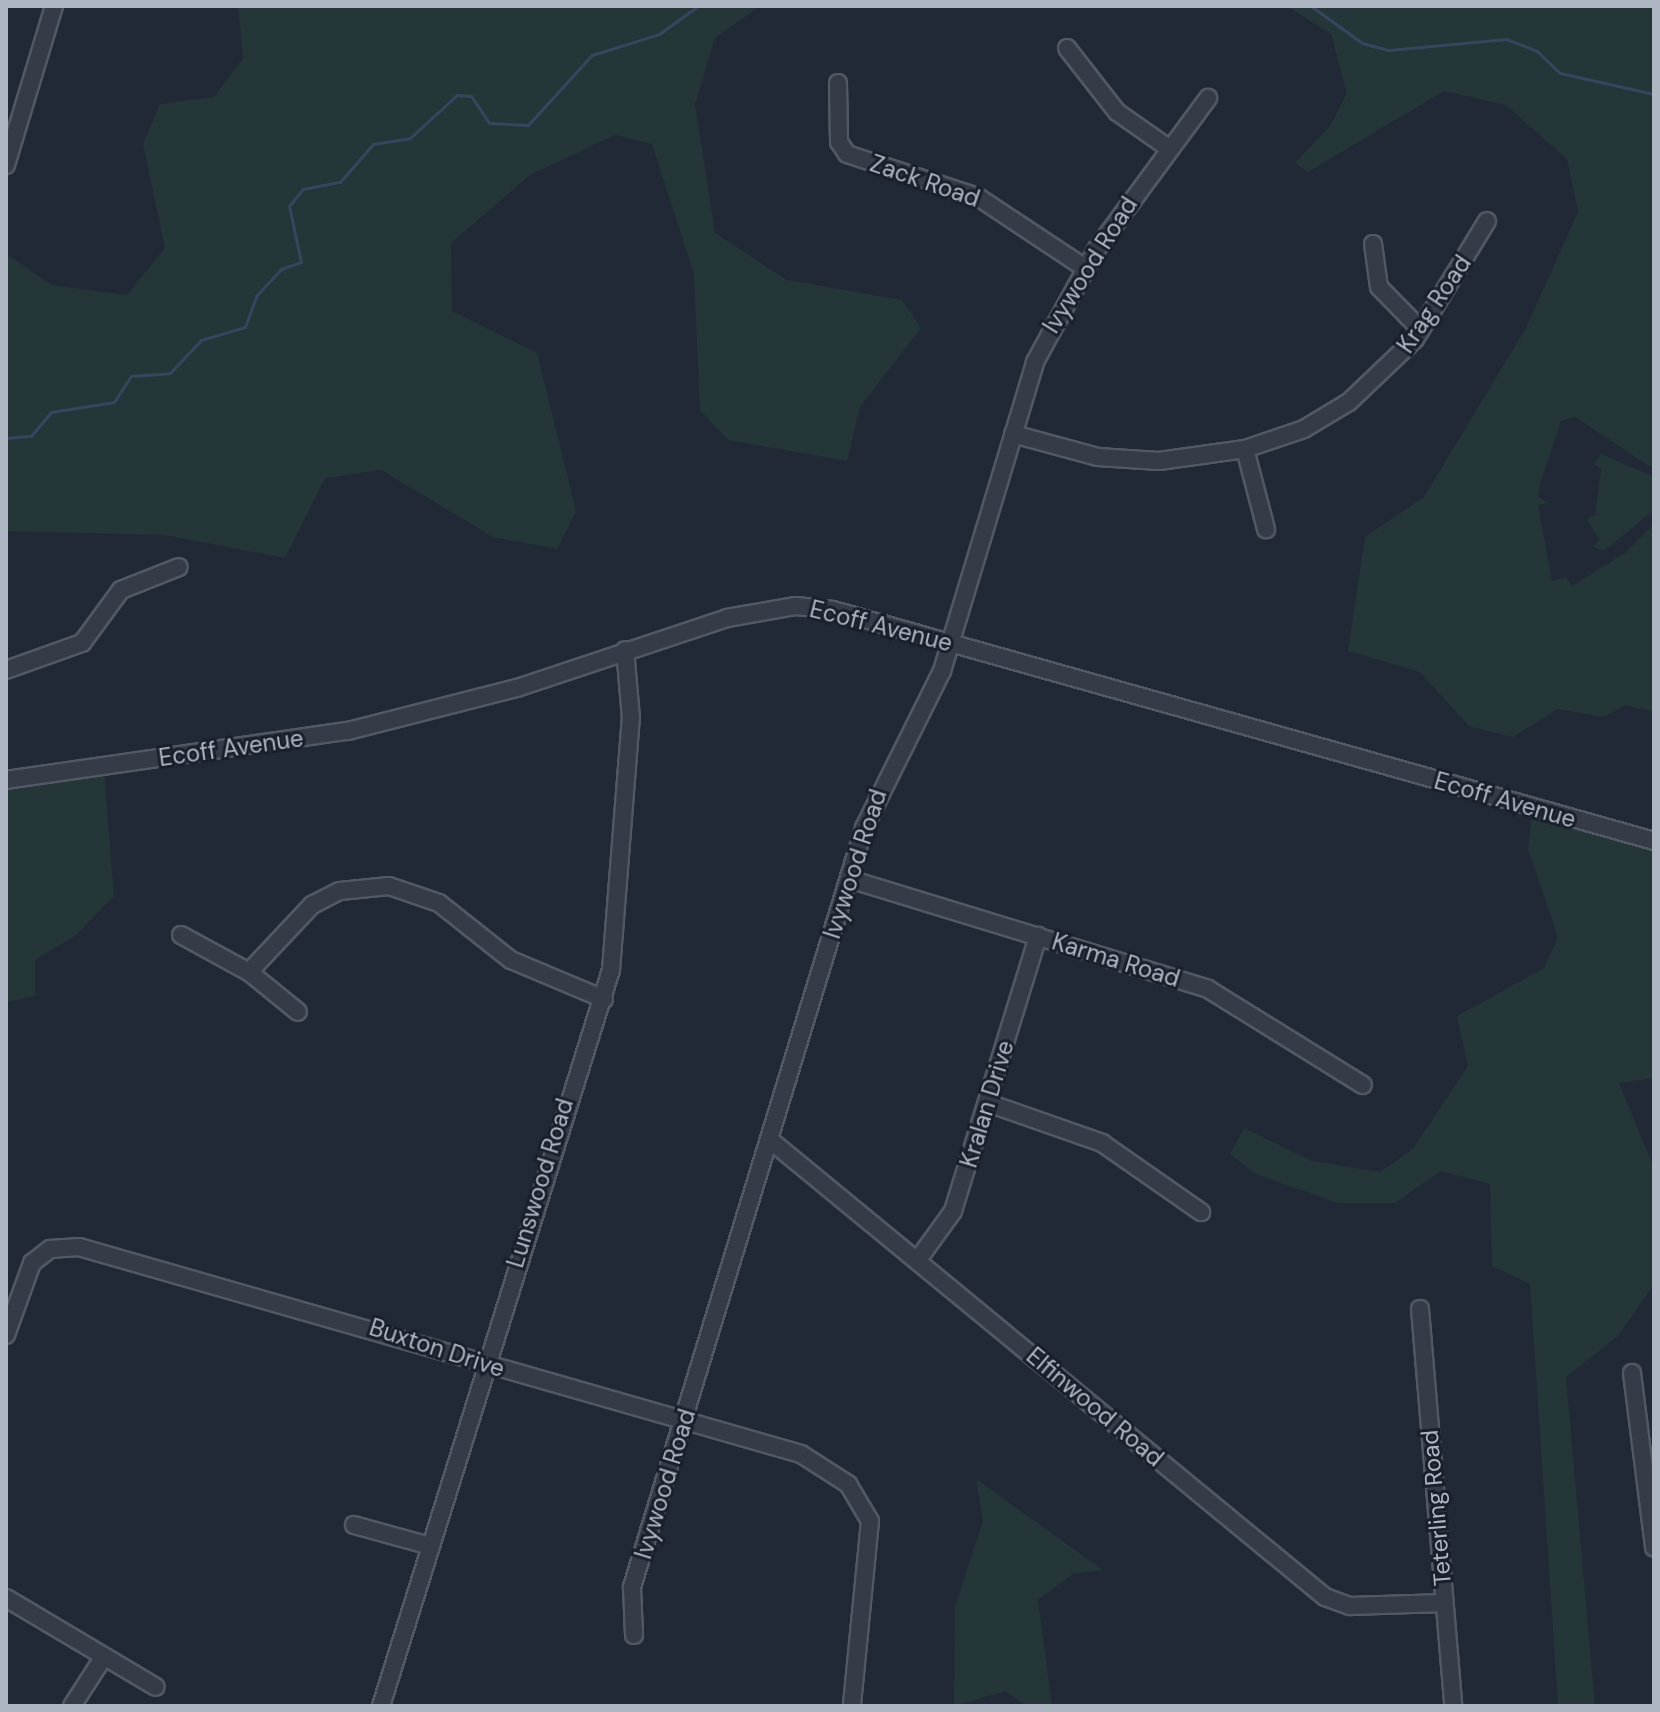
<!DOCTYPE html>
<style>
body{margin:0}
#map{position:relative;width:1660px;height:1712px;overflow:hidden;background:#212936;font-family:"DM Sans",sans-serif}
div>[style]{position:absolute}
.green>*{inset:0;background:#243638}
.stream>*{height:3px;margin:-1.5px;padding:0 1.5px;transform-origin:1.5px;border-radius:1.5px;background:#37465e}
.roads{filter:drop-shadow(2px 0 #525964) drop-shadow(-2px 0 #525964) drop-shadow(0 2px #525964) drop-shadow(0 -2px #525964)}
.minor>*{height:16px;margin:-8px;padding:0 8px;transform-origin:8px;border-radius:8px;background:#353b47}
span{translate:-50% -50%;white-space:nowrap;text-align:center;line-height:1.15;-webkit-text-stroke:6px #1a202b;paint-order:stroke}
.street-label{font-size:24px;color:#afb6c3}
.frame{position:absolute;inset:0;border:8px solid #afb6c3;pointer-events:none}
</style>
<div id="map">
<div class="green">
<i style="clip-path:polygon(238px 6px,760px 6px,715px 38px,695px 104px,715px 233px,787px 280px,902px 300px,921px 328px,860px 407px,847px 461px,728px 440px,700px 410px,694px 274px,652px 144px,615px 135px,530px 175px,451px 243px,452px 311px,537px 353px,576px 511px,557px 549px,493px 537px,381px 470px,325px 478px,285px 558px,165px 535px,6px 531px,6px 254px,52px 285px,127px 295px,165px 248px,143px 144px,160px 104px,214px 97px,243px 58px)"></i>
<i style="clip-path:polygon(1287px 6px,1654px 6px,1654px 469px,1575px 417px,1561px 421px,1540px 484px,1538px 497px,1549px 503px,1538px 505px,1552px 581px,1566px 577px,1572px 586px,1625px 553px,1654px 524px,1654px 712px,1625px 705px,1604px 717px,1558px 709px,1513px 737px,1469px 726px,1420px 672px,1348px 651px,1365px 537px,1424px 497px,1526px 328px,1578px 212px,1567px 159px,1506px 105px,1444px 91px,1308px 172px,1295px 163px,1331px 125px,1347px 93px,1331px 34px)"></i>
<i style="clip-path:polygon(1601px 454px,1654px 477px,1654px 510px,1604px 551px,1593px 547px,1599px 539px,1587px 519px,1595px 515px,1601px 469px,1594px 464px)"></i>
<i style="clip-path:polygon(104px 770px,114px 896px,76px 935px,35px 960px,35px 996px,6px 1002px,6px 785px)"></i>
<i style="clip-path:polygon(1532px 812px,1654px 845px,1654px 1078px,1619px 1083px,1654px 1168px,1654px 1284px,1618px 1336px,1566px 1377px,1595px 1706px,1558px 1706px,1530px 1284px,1492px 1266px,1490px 1184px,1441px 1171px,1395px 1203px,1338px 1203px,1256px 1174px,1230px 1154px,1244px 1128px,1312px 1161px,1380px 1172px,1413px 1149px,1468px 1066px,1457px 1016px,1544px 968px,1558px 937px,1528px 849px)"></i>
<i style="clip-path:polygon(976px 1479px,1103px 1570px,1073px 1574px,1038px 1600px,1052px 1706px,1026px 1706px,1006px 1691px,954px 1706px,955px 1607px,983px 1521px)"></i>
</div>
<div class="stream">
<i style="left:1311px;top:6px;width:63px;rotate:36deg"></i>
<i style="left:1362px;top:43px;width:28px;rotate:15deg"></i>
<i style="left:1389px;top:50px;width:118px;rotate:-5.4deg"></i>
<i style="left:1506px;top:39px;width:33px;rotate:21deg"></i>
<i style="left:1537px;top:51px;width:32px;rotate:44deg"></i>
<i style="left:1560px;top:73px;width:96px;rotate:12.6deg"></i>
<i style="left:6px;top:438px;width:25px;rotate:-5deg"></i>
<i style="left:31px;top:436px;width:31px;rotate:-50deg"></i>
<i style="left:51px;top:412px;width:64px;rotate:-9deg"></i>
<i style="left:114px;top:402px;width:31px;rotate:-57deg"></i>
<i style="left:131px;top:376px;width:39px;rotate:-4deg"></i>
<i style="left:170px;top:373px;width:45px;rotate:-46.8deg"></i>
<i style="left:201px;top:340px;width:46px;rotate:-16.5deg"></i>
<i style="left:245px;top:327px;width:33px;rotate:-70deg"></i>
<i style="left:256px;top:296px;width:37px;rotate:-47deg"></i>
<i style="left:281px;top:269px;width:21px;rotate:-19deg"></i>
<i style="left:301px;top:262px;width:57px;rotate:-102.1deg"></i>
<i style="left:289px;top:206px;width:22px;rotate:-51deg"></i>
<i style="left:303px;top:189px;width:38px;rotate:-11deg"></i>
<i style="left:340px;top:182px;width:50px;rotate:-49deg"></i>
<i style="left:373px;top:144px;width:37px;rotate:-9deg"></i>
<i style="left:410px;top:138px;width:64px;rotate:-42.5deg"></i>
<i style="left:457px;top:95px;width:14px;rotate:4deg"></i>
<i style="left:471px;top:96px;width:32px;rotate:56deg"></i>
<i style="left:489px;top:123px;width:39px;rotate:3deg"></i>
<i style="left:528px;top:125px;width:95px;rotate:-47.6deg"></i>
<i style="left:592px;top:55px;width:70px;rotate:-17.4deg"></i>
<i style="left:659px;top:34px;width:48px;rotate:-35.7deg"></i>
</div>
<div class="roads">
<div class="minor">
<i style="left:1067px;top:48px;width:81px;rotate:52deg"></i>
<i style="left:1117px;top:112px;width:61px;rotate:35deg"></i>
<i style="left:838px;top:83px;width:59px;rotate:89deg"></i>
<i style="left:839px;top:142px;width:14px;rotate:56deg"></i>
<i style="left:847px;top:154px;width:138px;rotate:18.2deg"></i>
<i style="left:978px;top:197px;width:128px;rotate:33.6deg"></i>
<i style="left:6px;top:165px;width:166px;rotate:-73.2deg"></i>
<i style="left:1373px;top:244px;width:43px;rotate:82.1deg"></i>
<i style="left:1379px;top:287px;width:60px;rotate:45.7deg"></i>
<i style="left:1013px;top:434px;width:88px;rotate:15.1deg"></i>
<i style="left:1098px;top:457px;width:61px;rotate:3.8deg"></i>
<i style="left:1159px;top:461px;width:87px;rotate:-7.9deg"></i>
<i style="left:1245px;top:449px;width:62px;rotate:-18.7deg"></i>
<i style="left:1304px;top:429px;width:52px;rotate:-31deg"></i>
<i style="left:1349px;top:402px;width:91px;rotate:-43.7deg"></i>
<i style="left:1415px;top:339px;width:138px;rotate:-58.6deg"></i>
<i style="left:1245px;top:449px;width:83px;rotate:75.3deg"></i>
<i style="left:6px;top:670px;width:81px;rotate:-19.6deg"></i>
<i style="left:82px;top:643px;width:66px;rotate:-53.7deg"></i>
<i style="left:121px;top:590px;width:62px;rotate:-21.6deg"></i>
<i style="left:6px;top:780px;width:345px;rotate:-8.2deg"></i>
<i style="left:348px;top:731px;width:174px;rotate:-14.3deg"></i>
<i style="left:517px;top:688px;width:221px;rotate:-18.4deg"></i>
<i style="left:727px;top:618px;width:70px;rotate:-9.9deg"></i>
<i style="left:796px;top:606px;width:37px;rotate:6deg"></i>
<i style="left:833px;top:610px;width:853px;rotate:15.71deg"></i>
<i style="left:849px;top:879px;width:375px;rotate:17deg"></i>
<i style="left:1208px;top:989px;width:182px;rotate:31.8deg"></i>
<i style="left:181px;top:935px;width:77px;rotate:28.6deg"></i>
<i style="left:249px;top:972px;width:63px;rotate:39.2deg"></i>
<i style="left:249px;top:972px;width:92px;rotate:-46.8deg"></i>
<i style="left:312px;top:905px;width:31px;rotate:-27deg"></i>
<i style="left:340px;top:891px;width:49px;rotate:-5.8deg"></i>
<i style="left:389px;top:886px;width:53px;rotate:18.8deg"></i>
<i style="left:439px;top:903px;width:92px;rotate:38.4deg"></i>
<i style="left:511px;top:960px;width:101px;rotate:22.8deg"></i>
<i style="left:988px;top:1103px;width:121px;rotate:19.3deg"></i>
<i style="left:1102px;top:1143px;width:121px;rotate:34.9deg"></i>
<i style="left:770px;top:1140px;width:719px;rotate:39.47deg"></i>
<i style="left:1325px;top:1597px;width:27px;rotate:20deg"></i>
<i style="left:1350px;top:1606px;width:94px;rotate:-1.8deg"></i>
<i style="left:917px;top:1261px;width:62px;rotate:-54.2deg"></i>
<i style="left:953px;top:1211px;width:288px;rotate:-72.8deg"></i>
<i style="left:1420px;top:1309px;width:398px;rotate:85.2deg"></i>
<i style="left:6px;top:1335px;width:77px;rotate:-70.1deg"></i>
<i style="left:32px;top:1263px;width:23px;rotate:-38deg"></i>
<i style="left:50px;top:1249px;width:29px;rotate:-4deg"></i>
<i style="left:79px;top:1247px;width:751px;rotate:16deg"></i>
<i style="left:801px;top:1454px;width:56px;rotate:32.6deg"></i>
<i style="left:848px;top:1484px;width:43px;rotate:59.3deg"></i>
<i style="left:870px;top:1521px;width:186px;rotate:95.6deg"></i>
<i style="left:1632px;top:1373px;width:176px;rotate:82.8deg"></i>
<i style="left:354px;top:1525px;width:79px;rotate:15.4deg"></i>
<i style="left:6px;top:1598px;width:174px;rotate:30.7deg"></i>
<i style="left:634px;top:1635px;width:48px;rotate:-92.4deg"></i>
<i style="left:632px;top:1587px;width:794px;rotate:-73deg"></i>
<i style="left:864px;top:828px;width:175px;rotate:-63.6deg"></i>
<i style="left:942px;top:671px;width:323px;rotate:-73.2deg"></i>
<i style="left:1035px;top:362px;width:128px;rotate:-61.4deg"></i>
<i style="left:1096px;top:250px;width:189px;rotate:-53.6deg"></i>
<i style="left:72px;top:1706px;width:57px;rotate:-57.1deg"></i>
<i style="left:381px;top:1706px;width:771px;rotate:-72.65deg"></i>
<i style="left:611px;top:970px;width:253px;rotate:-85.5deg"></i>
<i style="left:631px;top:718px;width:68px;rotate:-95deg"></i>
</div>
</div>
<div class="street-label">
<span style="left:925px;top:181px;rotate:19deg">Zack Road</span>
<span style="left:1090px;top:265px;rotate:-58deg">Ivywood Road</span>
<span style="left:1434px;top:304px;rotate:-56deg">Krag Road</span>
<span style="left:881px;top:626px;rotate:14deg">Ecoff Avenue</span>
<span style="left:231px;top:748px;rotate:-8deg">Ecoff Avenue</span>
<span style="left:1505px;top:800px;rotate:16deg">Ecoff Avenue</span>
<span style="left:855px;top:864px;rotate:-72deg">Ivywood Road</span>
<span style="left:1116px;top:960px;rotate:17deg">Karma Road</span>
<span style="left:987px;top:1104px;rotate:-73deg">Kralan Drive</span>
<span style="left:540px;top:1183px;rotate:-73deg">Lunswood Road</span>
<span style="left:437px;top:1348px;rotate:18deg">Buxton Drive</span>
<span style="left:1095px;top:1407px;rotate:40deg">Elfinwood Road</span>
<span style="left:665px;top:1484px;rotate:-73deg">Ivywood Road</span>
<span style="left:1436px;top:1508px;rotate:-95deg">Teterling Road</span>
</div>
<div class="frame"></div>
</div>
